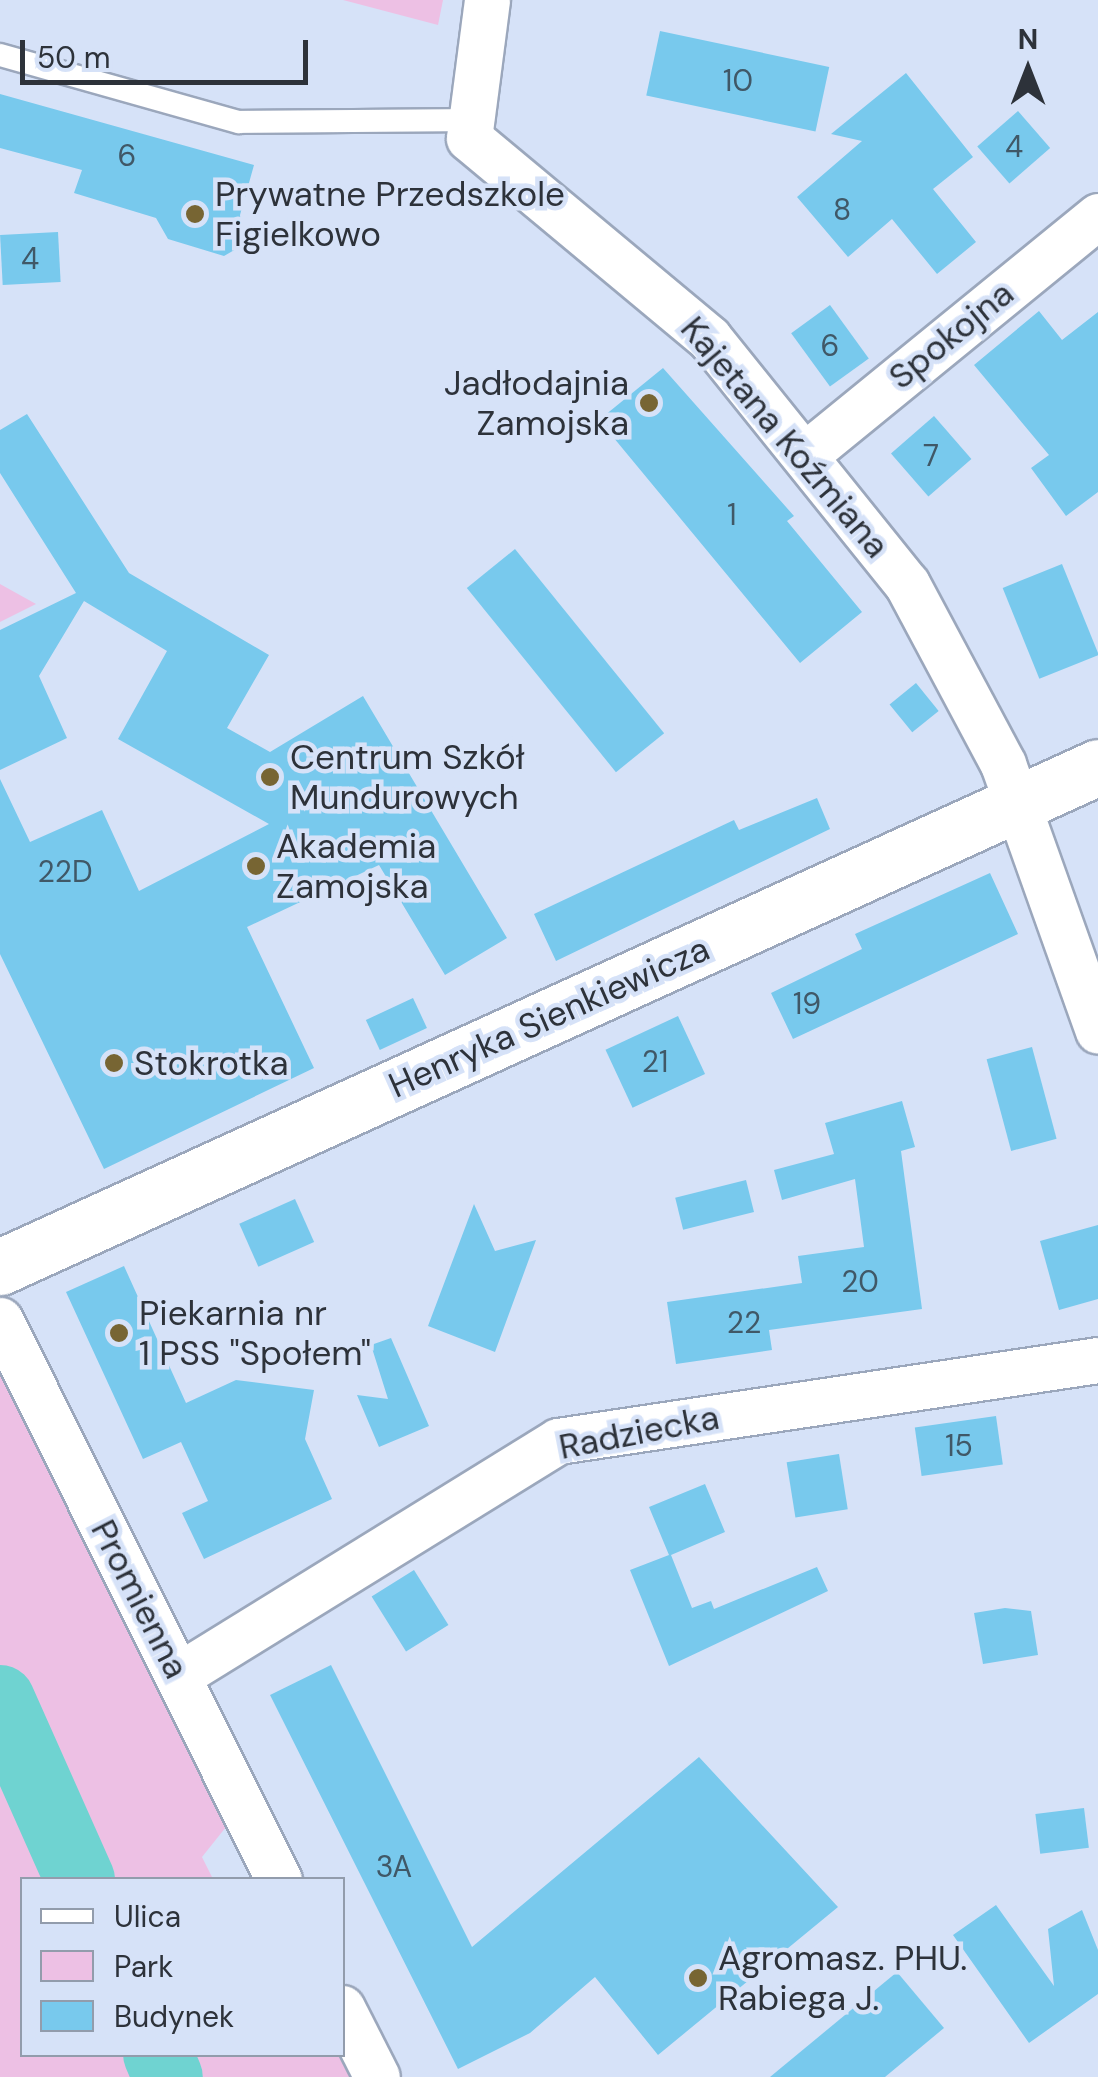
<!DOCTYPE html>
<meta charset="utf-8">
<style>
body{margin:0}
#map{position:relative;width:1098px;height:2077px;overflow:hidden;background:#d6e2f8;font-family:"DM Sans",sans-serif}
div>[style]{position:absolute}
.green>*{inset:0;background:#edc0e4}
.river>*{height:70px;margin:-35px;padding:0 35px;transform-origin:35px;border-radius:35px;background:#6fd3d1}
.building>*{inset:0;background:#78c9ed;transform-origin:0 0}
.roads{filter:drop-shadow(2px 0 #9ba7bc) drop-shadow(-2px 0 #9ba7bc) drop-shadow(0 2px #9ba7bc) drop-shadow(0 -2px #9ba7bc)}
.lane>*{height:22px;margin:-11px;padding:0 11px;transform-origin:11px;border-radius:11px;background:#fff}
.street>*{height:45px;margin:-22.5px;padding:0 22.5px;transform-origin:22.5px;border-radius:22.5px;background:#fff}
.secondary>*{height:55px;margin:-27.5px;padding:0 27.5px;transform-origin:27.5px;border-radius:27.5px;background:#fff}
.dots>*{width:28px;height:28px;translate:-50% -50%;box-sizing:border-box;border:5px solid #d6e2f8;border-radius:50%}
span{translate:-50% -50%;white-space:nowrap;text-align:center;line-height:1.15;-webkit-text-stroke:9px #d6e2f8;paint-order:stroke}
.number-label{font-size:30px;color:#405867}
.number-label span{-webkit-text-stroke-width:0}
.poi-label{font-size:35px;color:#2d323a}
.left{translate:0 -50%;text-align:left}
.right{translate:-100% -50%;text-align:right}
.street-label{font-size:35px;color:#2d323a}
.legend{position:absolute;left:20px;top:1877px;width:325px;height:180px;box-sizing:border-box;background:#d6e2f8;border:2px solid #929cac;margin:0;padding:12px 18px;list-style:none;font-size:30px;color:#2d323a}
.legend li{display:flex;align-items:center;gap:20px;height:50px}
.legend b{width:50px;border:2px solid #929cac}
.north{position:absolute;left:978px;top:20px;width:100px;height:100px;-webkit-text-stroke:8px #d6e2f8;paint-order:stroke;rotate:0deg;font-size:28px;font-weight:700;line-height:40px;text-align:center;color:#2d323a}
.north::after{content:'';display:block;margin:auto;width:35px;height:45px;background:#2d323a;clip-path:polygon(50% 0,100% 100%,50% 72%,0 100%)}
.scale{position:absolute;left:20px;top:40px;width:288px;height:45px;box-sizing:border-box;border:5px solid #2d323a;border-top:0;padding-left:12px;font-size:30px;line-height:35px;white-space:nowrap;color:#2d323a;-webkit-text-stroke:8px #d6e2f8;paint-order:stroke}
</style>
<div id="map">
<div class="green">
<i style="clip-path:polygon(343px 0,443px 0,438px 25px)"></i>
<i style="clip-path:polygon(0 584px,36px 604px,0 622px)"></i>
<i style="clip-path:polygon(0 1369px,226px 1827px,202px 1857px,213px 1879px,22px 1880px,22px 2054px,340px 2055px,351px 2077px,0 2077px)"></i>
</div>
<div class="river">
<i style="left:0;top:1700px;width:197px;rotate:66deg"></i>
<i style="left:158px;top:2054px;width:25px;rotate:67deg"></i>
</div>
<div class="building">
<i style="left:660px;top:31px;width:173px;height:66px;rotate:12deg"></i>
<i style="clip-path:polygon(906px 73px,973px 157px,933px 189px,976px 242px,937px 274px,892px 219px,848px 257px,797px 197px,862px 141px,831px 134px)"></i>
<i style="clip-path:polygon(0 94px,254px 165px,240px 215px,243px 245px,224px 256px,168px 239px,156px 218px,74px 193px,82px 170px,0 148px)"></i>
<i style="left:1018px;top:111px;width:49px;height:54px;rotate:49deg"></i>
<i style="left:58px;top:232px;width:50px;height:58px;rotate:87deg"></i>
<i style="left:830px;top:305px;width:66px;height:48px;rotate:54deg"></i>
<i style="clip-path:polygon(1039px 311px,1062px 340px,1098px 312px,1098px 492px,1066px 516px,1031px 468px,1049px 455px,974px 365px)"></i>
<i style="clip-path:polygon(663px 368px,794px 516px,787px 521px,862px 612px,800px 663px,599px 420px)"></i>
<i style="clip-path:polygon(27px 414px,129px 573px,269px 655px,227px 728px,270px 752px,363px 696px,507px 938px,445px 975px,379px 865px,247px 927px,314px 1068px,104px 1169px,0 954px,0 779px,30px 842px,102px 810px,139px 891px,269px 824px,118px 739px,167px 651px,84px 601px,39px 676px,67px 738px,0 770px,0 630px,76px 593px,0 473px,0 430px)"></i>
<i style="left:934px;top:416px;width:57px;height:57px;rotate:49deg"></i>
<i style="left:515px;top:549px;width:237px;height:62px;rotate:51deg"></i>
<i style="left:1062px;top:564px;width:98px;height:64px;rotate:68deg"></i>
<i style="left:916px;top:683px;width:36px;height:34px;rotate:51deg"></i>
<i style="clip-path:polygon(817px 798px,830px 829px,556px 961px,534px 914px,734px 820px,739px 830px)"></i>
<i style="clip-path:polygon(990px 873px,1018px 934px,793px 1039px,771px 993px,862px 949px,855px 934px)"></i>
<i style="left:413px;top:998px;width:33px;height:52px;rotate:65deg"></i>
<i style="left:678px;top:1016px;width:64px;height:80px;rotate:65deg"></i>
<i style="left:1032px;top:1047px;width:95px;height:47px;rotate:75deg"></i>
<i style="clip-path:polygon(902px 1101px,915px 1147px,901px 1151px,922px 1309px,769px 1330px,772px 1350px,676px 1364px,667px 1302px,802px 1283px,798px 1256px,864px 1247px,855px 1179px,782px 1200px,774px 1170px,834px 1154px,825px 1123px)"></i>
<i style="left:746px;top:1180px;width:33px;height:73px;rotate:76deg"></i>
<i style="left:295px;top:1199px;width:47px;height:61px;rotate:66deg"></i>
<i style="clip-path:polygon(474px 1204px,495px 1251px,536px 1240px,495px 1352px,428px 1326px)"></i>
<i style="clip-path:polygon(1098px 1225px,1098px 1299px,1059px 1310px,1040px 1241px)"></i>
<i style="clip-path:polygon(124px 1266px,186px 1403px,236px 1380px,314px 1390px,305px 1439px,332px 1499px,204px 1559px,182px 1513px,208px 1501px,181px 1442px,143px 1459px,66px 1292px)"></i>
<i style="clip-path:polygon(391px 1338px,429px 1426px,379px 1447px,357px 1395px,388px 1399px,371px 1345px)"></i>
<i style="left:996px;top:1416px;width:49px;height:82px;rotate:82deg"></i>
<i style="left:839px;top:1454px;width:56px;height:53px;rotate:81deg"></i>
<i style="clip-path:polygon(705px 1484px,725px 1532px,671px 1555px,692px 1608px,711px 1601px,714px 1609px,817px 1567px,828px 1591px,669px 1666px,630px 1570px,669px 1555px,649px 1507px)"></i>
<i style="left:414px;top:1570px;width:65px;height:50px;rotate:58deg"></i>
<i style="clip-path:polygon(1005px 1608px,1031px 1611px,1038px 1655px,983px 1664px,974px 1613px)"></i>
<i style="clip-path:polygon(331px 1665px,472px 1947px,699px 1757px,838px 1907px,658px 2055px,595px 1977px,530px 2033px,458px 2069px,270px 1695px)"></i>
<i style="left:1084px;top:1808px;width:40px;height:49px;rotate:83deg"></i>
<i style="clip-path:polygon(996px 1905px,1054px 1986px,1048px 1929px,1082px 1910px,1098px 1950px,1098px 1994px,1029px 2043px,953px 1935px)"></i>
<i style="clip-path:polygon(897px 1972px,944px 2028px,885px 2077px,770px 2077px)"></i>
</div>
<div class="roads">
<div class="lane">
<i style="left:0;top:55px;width:248px;rotate:15.7deg"></i>
<i style="left:239px;top:122px;width:228px;rotate:-0.5deg"></i>
</div>
<div class="street">
<i style="left:487px;top:0;width:139px;rotate:97.4deg"></i>
<i style="left:469px;top:138px;width:312px;rotate:39.8deg"></i>
<i style="left:709px;top:338px;width:316px;rotate:51.2deg"></i>
<i style="left:907px;top:584px;width:204px;rotate:61.9deg"></i>
<i style="left:1003px;top:764px;width:283px;rotate:70.4deg"></i>
<i style="left:805px;top:455px;width:378px;rotate:-39.2deg"></i>
<i style="left:0;top:1320px;width:626px;rotate:63.52deg"></i>
<i style="left:179px;top:1675px;width:445px;rotate:-31.7deg"></i>
<i style="left:558px;top:1441px;width:546px;rotate:-8.53deg"></i>
<i style="left:342px;top:2008px;width:77px;rotate:63.1deg"></i>
</div>
<div class="secondary">
<i style="left:0;top:1267px;width:1206px;rotate:-24.48deg"></i>
</div>
</div>
<div class="dots">
<i style="left:195px;top:214px;background:#776533"></i>
<i style="left:649px;top:403px;background:#776533"></i>
<i style="left:270px;top:777px;background:#776533"></i>
<i style="left:256px;top:866px;background:#776533"></i>
<i style="left:114px;top:1063px;background:#776533"></i>
<i style="left:119px;top:1333px;background:#776533"></i>
<i style="left:698px;top:1978px;background:#776533"></i>
</div>
<div class="number-label">
<span style="left:738px;top:81px">10</span>
<span style="left:1014px;top:147px">4</span>
<span style="left:127px;top:156px">6</span>
<span style="left:842px;top:210px">8</span>
<span style="left:30px;top:259px">4</span>
<span style="left:830px;top:346px">6</span>
<span style="left:931px;top:456px">7</span>
<span style="left:732px;top:515px">1</span>
<span style="left:65px;top:872px">22D</span>
<span style="left:807px;top:1004px">19</span>
<span style="left:655px;top:1062px">21</span>
<span style="left:860px;top:1282px">20</span>
<span style="left:744px;top:1323px">22</span>
<span style="left:959px;top:1446px">15</span>
<span style="left:394px;top:1867px">3A</span>
</div>
<div class="poi-label">
<span class="left" style="left:215px;top:214px">Prywatne Przedszkole<br>Figielkowo</span>
<span class="right" style="left:629px;top:403px">Jadłodajnia<br>Zamojska</span>
<span class="left" style="left:290px;top:777px">Centrum Szkół<br>Mundurowych</span>
<span class="left" style="left:276px;top:866px">Akademia<br>Zamojska</span>
<span class="left" style="left:134px;top:1063px">Stokrotka</span>
<span class="left" style="left:139px;top:1333px">Piekarnia nr<br>1 PSS "Społem"</span>
<span class="left" style="left:718px;top:1978px">Agromasz. PHU.<br>Rabiega J.</span>
</div>
<div class="street-label">
<span style="left:951px;top:335px;rotate:-39deg">Spokojna</span>
<span style="left:785px;top:437px;rotate:50deg">Kajetana Koźmiana</span>
<span style="left:549px;top:1017px;rotate:-24deg">Henryka Sienkiewicza</span>
<span style="left:639px;top:1432px;rotate:-11deg">Radziecka</span>
<span style="left:140px;top:1599px;rotate:63deg">Promienna</span>
</div>
<ul class="legend">
<li><b style="height:12px;background:#fff"></b>Ulica</li>
<li><b style="height:28px;background:#edc0e4"></b>Park</li>
<li><b style="height:28px;background:#78c9ed"></b>Budynek</li>
</ul>
<div class="north">N</div>
<div class="scale">50 m</div>
</div>
